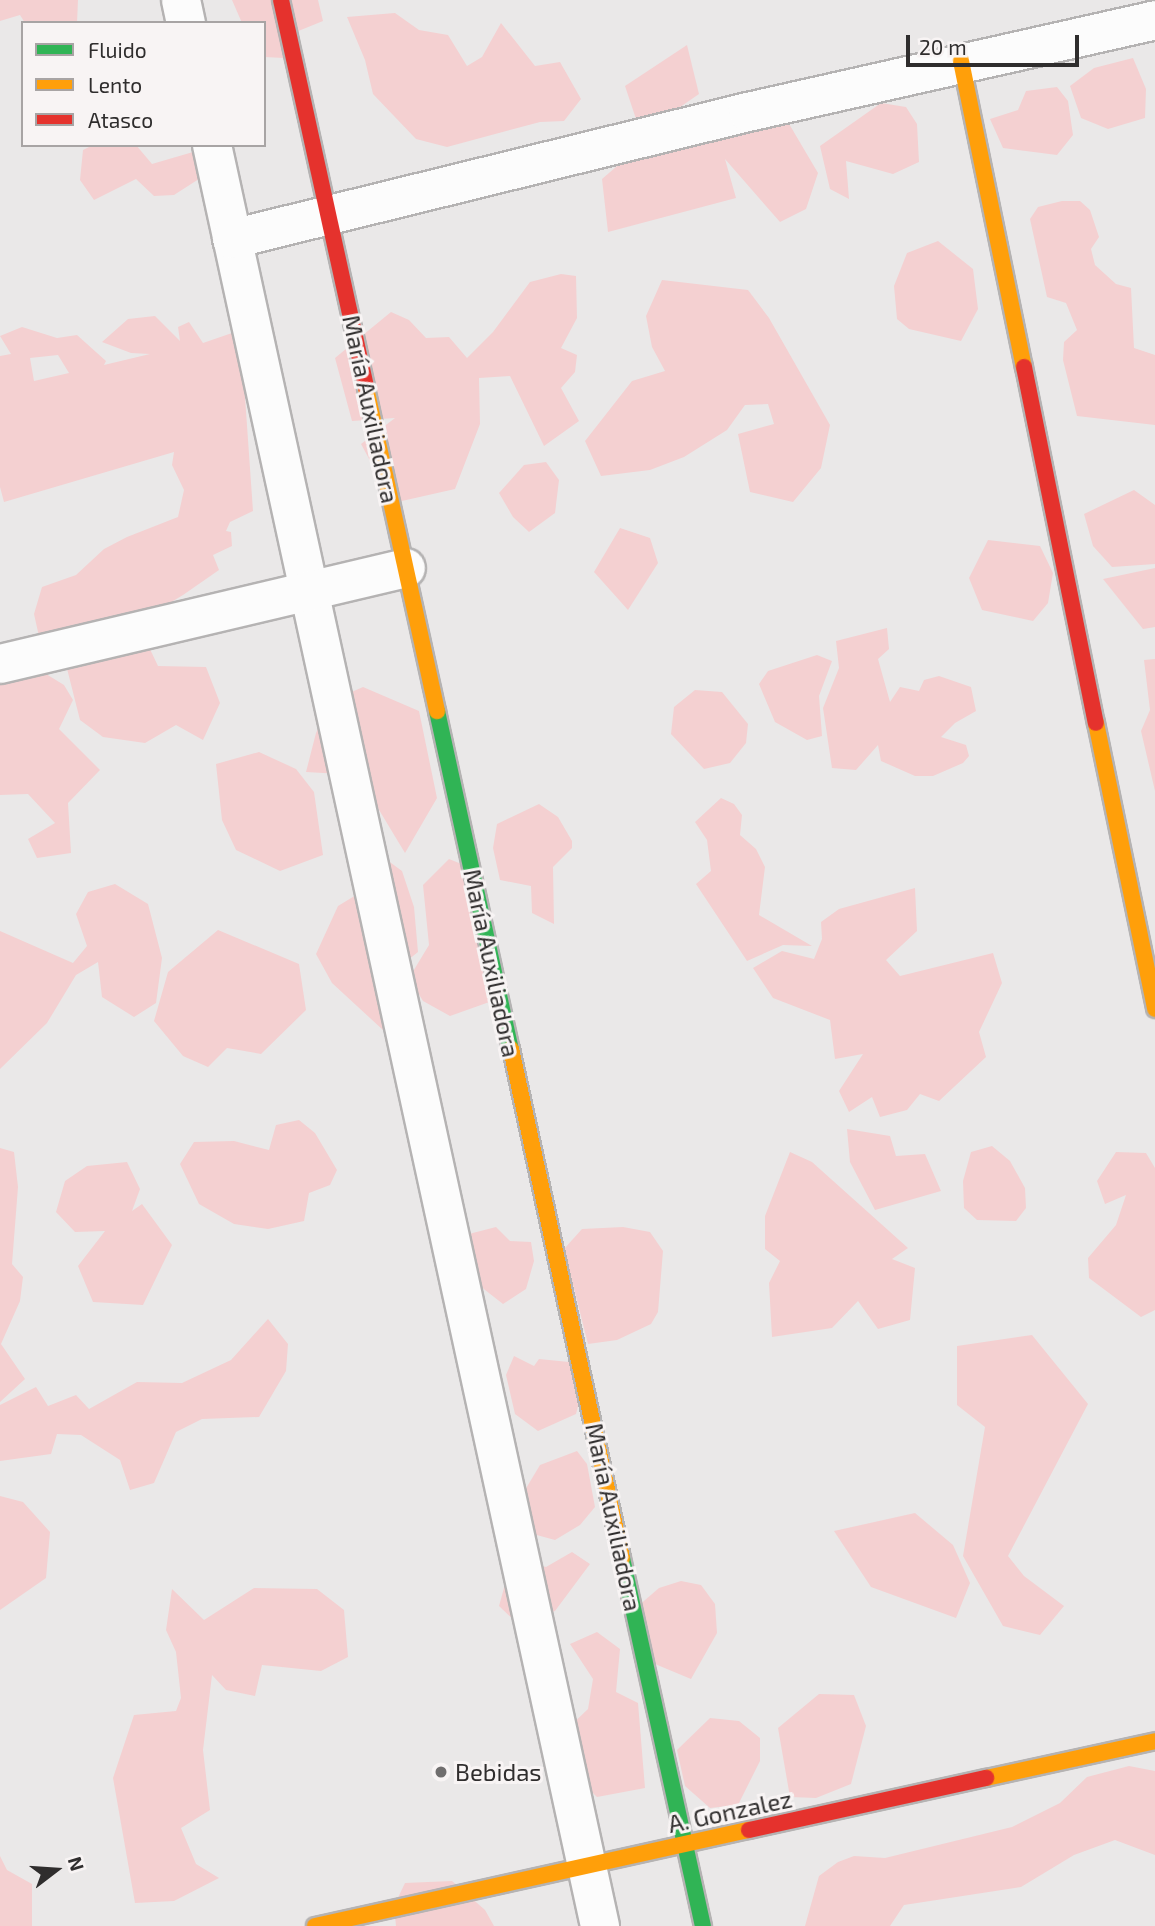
<!DOCTYPE html>
<meta charset="utf-8">
<style>
body{margin:0}
#map{position:relative;width:1155px;height:1926px;overflow:hidden;background:#eae8e8;font-family:"Exo 2",sans-serif}
div>[style]{position:absolute}
.green>*{inset:0;background:#f4d0d1}
.roads{filter:drop-shadow(2px 0 #b5b3b3) drop-shadow(-2px 0 #b5b3b3) drop-shadow(0 2px #b5b3b3) drop-shadow(0 -2px #b5b3b3)}
.street>*{height:38px;margin:-19px;padding:0 19px;transform-origin:19px;border-radius:19px;background:#fcfcfc}
.fast>*{height:16px;margin:-8px;padding:0 8px;transform-origin:8px;border-radius:8px;background:#30b455}
.slow>*{height:16px;margin:-8px;padding:0 8px;transform-origin:8px;border-radius:8px;background:#ff9f0a}
.jam>*{height:16px;margin:-8px;padding:0 8px;transform-origin:8px;border-radius:8px;background:#e5322d}
.dots>*{width:19px;height:19px;translate:-50% -50%;box-sizing:border-box;border:4px solid #f8f4f4;border-radius:50%}
span{translate:-50% -50%;white-space:nowrap;text-align:center;line-height:1.15;-webkit-text-stroke:6px #f8f4f4;paint-order:stroke}
.street-label{font-size:24px;color:#2f2d2d}
.poi-label{font-size:24px;color:#2f2d2d}
.left{translate:0 -50%;text-align:left}
.legend{position:absolute;left:21px;top:21px;width:245px;height:126px;box-sizing:border-box;background:#f8f4f4;border:2px solid #a8a4a4;margin:0;padding:9px 12px;list-style:none;font-size:21px;color:#2f2d2d}
.legend li{display:flex;align-items:center;gap:14px;height:35px}
.legend b{width:35px;border:2px solid #a8a4a4}
.north{position:absolute;left:21px;top:1835px;width:70px;height:70px;-webkit-text-stroke:5px #f8f4f4;paint-order:stroke;rotate:73deg;font-size:19px;font-weight:700;line-height:28px;text-align:center;color:#2f2d2d}
.north::after{content:'';display:block;margin:auto;width:24px;height:32px;background:#2f2d2d;clip-path:polygon(50% 0,100% 100%,50% 72%,0 100%)}
.scale{position:absolute;left:906px;top:35px;width:173px;height:32px;box-sizing:border-box;border:4px solid #2f2d2d;border-top:0;padding-left:9px;font-size:21px;line-height:24px;white-space:nowrap;color:#2f2d2d;-webkit-text-stroke:5px #f8f4f4;paint-order:stroke}
</style>
<div id="map">
<div class="green">
<i style="clip-path:polygon(0 0,78px 0,77px 23px,25px 23px,20px 15px,0 21px)"></i>
<i style="clip-path:polygon(232px 0,318px 0,323px 21px,291px 34px,284px 58px,264px 57px,264px 23px,242px 23px)"></i>
<i style="clip-path:polygon(395px 13px,419px 30px,448px 35px,467px 66px,482px 57px,501px 23px,535px 66px,560px 62px,581px 99px,564px 121px,540px 122px,447px 147px,416px 139px,373px 94px,365px 60px,347px 17px)"></i>
<i style="clip-path:polygon(687px 45px,699px 94px,641px 134px,625px 86px)"></i>
<i style="clip-path:polygon(1133px 58px,1146px 89px,1145px 118px,1108px 129px,1081px 118px,1070px 86px,1094px 68px)"></i>
<i style="clip-path:polygon(1057px 87px,1068px 101px,1073px 135px,1057px 155px,1003px 148px,990px 119px,1018px 110px,1026px 91px)"></i>
<i style="clip-path:polygon(881px 103px,906px 107px,917px 124px,919px 162px,893px 174px,846px 161px,849px 199px,830px 189px,820px 146px)"></i>
<i style="clip-path:polygon(785px 117px,818px 173px,806px 209px,780px 222px,725px 159px,736px 198px,608px 232px,602px 179px,659px 130px)"></i>
<i style="clip-path:polygon(93px 145px,136px 145px,152px 164px,193px 152px,202px 177px,174px 195px,154px 196px,136px 179px,94px 200px,80px 180px,83px 150px)"></i>
<i style="clip-path:polygon(1062px 201px,1080px 201px,1090px 210px,1099px 237px,1091px 249px,1095px 265px,1116px 284px,1131px 288px,1134px 348px,1155px 355px,1155px 425px,1077px 416px,1063px 360px,1064px 342px,1077px 330px,1066px 303px,1047px 297px,1030px 219px,1038px 207px)"></i>
<i style="clip-path:polygon(938px 241px,973px 269px,978px 309px,961px 341px,909px 329px,897px 319px,894px 286px,907px 253px)"></i>
<i style="clip-path:polygon(561px 274px,576px 276px,577px 318px,561px 348px,577px 355px,575px 372px,561px 388px,579px 421px,544px 446px,510px 376px,479px 378px,480px 424px,455px 489px,393px 503px,361px 444px,395px 418px,352px 421px,335px 358px,391px 312px,409px 320px,426px 338px,449px 337px,467px 358px,493px 332px,530px 282px)"></i>
<i style="clip-path:polygon(662px 280px,748px 290px,769px 318px,830px 425px,821px 468px,793px 502px,750px 492px,738px 434px,774px 424px,768px 404px,745px 405px,727px 430px,684px 457px,650px 470px,601px 476px,585px 441px,632px 381px,665px 371px,652px 347px,646px 316px)"></i>
<i style="clip-path:polygon(evenodd,155px 316px,180px 341px,178px 327px,189px 322px,203px 343px,232px 333px,242px 354px,253px 511px,230px 522px,226px 531px,231px 532px,232px 546px,213px 555px,219px 570px,183px 595px,125px 630px,107px 618px,70px 634px,148px 645px,158px 666px,206px 667px,220px 703px,203px 740px,176px 725px,145px 743px,103px 737px,80px 720px,60px 641px,40px 641px,34px 614px,42px 587px,76px 575px,104px 549px,127px 537px,178px 517px,184px 490px,172px 465px,174px 452px,4px 502px,0 487px,0 356px,11px 354px,0 336px,22px 327px,57px 338px,77px 335px,106px 361px,104px 365px,150px 354px,131px 353px,102px 342px,128px 319px,155px 316px,58px 355px,69px 373px,34px 381px,30px 358px,58px 355px)"></i>
<i style="clip-path:polygon(546px 462px,559px 480px,555px 513px,529px 532px,513px 517px,499px 493px,524px 465px)"></i>
<i style="clip-path:polygon(1134px 490px,1155px 505px,1155px 564px,1112px 567px,1093px 546px,1084px 514px)"></i>
<i style="clip-path:polygon(620px 528px,650px 538px,658px 563px,628px 610px,594px 572px)"></i>
<i style="clip-path:polygon(988px 540px,1040px 546px,1053px 573px,1048px 603px,1033px 621px,982px 610px,969px 578px)"></i>
<i style="clip-path:polygon(1155px 568px,1155px 627px,1143px 629px,1103px 579px)"></i>
<i style="clip-path:polygon(887px 628px,889px 649px,878px 659px,890px 702px,900px 687px,919px 691px,924px 680px,939px 676px,971px 687px,976px 711px,955px 723px,941px 737px,966px 745px,969px 756px,963px 763px,933px 776px,915px 776px,881px 761px,878px 745px,856px 770px,832px 768px,823px 708px,839px 668px,836px 641px)"></i>
<i style="clip-path:polygon(7px 650px,64px 685px,73px 700px,59px 729px,100px 770px,68px 803px,71px 853px,37px 858px,28px 839px,55px 823px,28px 794px,0 795px,0 653px)"></i>
<i style="clip-path:polygon(817px 655px,832px 661px,819px 696px,822px 736px,807px 740px,775px 722px,759px 684px,768px 671px)"></i>
<i style="clip-path:polygon(1155px 659px,1155px 791px,1141px 731px,1150px 710px,1144px 660px)"></i>
<i style="clip-path:polygon(363px 687px,419px 711px,437px 798px,405px 853px,358px 775px,306px 772px,316px 733px,331px 701px)"></i>
<i style="clip-path:polygon(695px 690px,722px 692px,748px 724px,746px 743px,730px 763px,704px 769px,671px 734px,674px 707px)"></i>
<i style="clip-path:polygon(259px 752px,296px 769px,314px 792px,323px 855px,280px 871px,236px 850px,222px 820px,216px 764px)"></i>
<i style="clip-path:polygon(721px 798px,734px 804px,742px 815px,740px 835px,756px 849px,765px 867px,759px 915px,812px 946px,783px 945px,747px 961px,696px 884px,711px 871px,707px 840px,695px 822px)"></i>
<i style="clip-path:polygon(539px 804px,558px 817px,572px 841px,572px 848px,553px 867px,554px 924px,532px 913px,531px 886px,500px 880px,493px 848px,497px 824px)"></i>
<i style="clip-path:polygon(449px 859px,469px 867px,495px 1000px,450px 1016px,423px 1001px,409px 978px,429px 945px,423px 885px)"></i>
<i style="clip-path:polygon(387px 860px,402px 871px,414px 907px,418px 952px,403px 964px,403px 1005px,383px 1030px,332px 983px,316px 954px,338px 906px,361px 892px)"></i>
<i style="clip-path:polygon(115px 884px,148px 904px,162px 958px,156px 1003px,134px 1017px,102px 997px,98px 962px,76px 975px,47px 1023px,0 1069px,0 931px,73px 963px,87px 946px,76px 914px,88px 892px)"></i>
<i style="clip-path:polygon(915px 888px,917px 931px,886px 960px,900px 976px,993px 953px,1002px 983px,979px 1032px,986px 1057px,939px 1101px,920px 1094px,907px 1110px,880px 1117px,872px 1097px,849px 1112px,839px 1091px,863px 1054px,835px 1059px,830px 1020px,773px 998px,753px 968px,782px 951px,814px 959px,822px 939px,821px 922px,839px 909px)"></i>
<i style="clip-path:polygon(218px 930px,299px 964px,306px 1010px,261px 1054px,227px 1048px,208px 1067px,183px 1056px,154px 1021px,168px 972px)"></i>
<i style="clip-path:polygon(299px 1120px,315px 1133px,337px 1170px,330px 1185px,309px 1193px,304px 1221px,268px 1229px,234px 1224px,199px 1204px,180px 1164px,194px 1142px,234px 1141px,269px 1150px,276px 1125px)"></i>
<i style="clip-path:polygon(847px 1129px,890px 1136px,896px 1156px,925px 1154px,941px 1191px,875px 1210px,850px 1162px)"></i>
<i style="clip-path:polygon(992px 1146px,1010px 1161px,1025px 1188px,1026px 1208px,1016px 1221px,977px 1220px,964px 1208px,963px 1181px,971px 1152px)"></i>
<i style="clip-path:polygon(0 1148px,14px 1152px,18px 1187px,12px 1264px,23px 1277px,20px 1301px,1px 1344px,25px 1379px,0 1402px)"></i>
<i style="clip-path:polygon(790px 1152px,812px 1162px,908px 1248px,892px 1259px,915px 1268px,910px 1320px,878px 1329px,858px 1301px,832px 1328px,772px 1337px,769px 1283px,780px 1261px,765px 1249px,765px 1216px)"></i>
<i style="clip-path:polygon(1116px 1152px,1146px 1153px,1155px 1168px,1155px 1310px,1141px 1317px,1089px 1278px,1088px 1258px,1116px 1225px,1126px 1195px,1105px 1204px,1097px 1181px)"></i>
<i style="clip-path:polygon(127px 1162px,140px 1189px,132px 1211px,142px 1204px,172px 1245px,143px 1305px,93px 1302px,78px 1266px,105px 1231px,75px 1232px,56px 1212px,65px 1181px,87px 1166px)"></i>
<i style="clip-path:polygon(496px 1227px,510px 1241px,531px 1242px,534px 1261px,526px 1289px,503px 1304px,471px 1279px,465px 1235px)"></i>
<i style="clip-path:polygon(623px 1227px,650px 1232px,663px 1251px,658px 1312px,651px 1324px,617px 1340px,588px 1344px,564px 1249px,582px 1229px)"></i>
<i style="clip-path:polygon(268px 1319px,288px 1344px,286px 1371px,259px 1417px,202px 1419px,176px 1432px,154px 1483px,130px 1490px,120px 1460px,81px 1435px,57px 1434px,51px 1454px,0 1461px,0 1405px,36px 1387px,48px 1406px,76px 1395px,89px 1409px,137px 1382px,182px 1383px,231px 1360px)"></i>
<i style="clip-path:polygon(1032px 1335px,1088px 1404px,1008px 1556px,1024px 1576px,1064px 1606px,1040px 1635px,1003px 1626px,963px 1556px,985px 1427px,957px 1405px,957px 1346px)"></i>
<i style="clip-path:polygon(514px 1356px,534px 1366px,539px 1359px,589px 1364px,576px 1414px,538px 1431px,515px 1414px,506px 1375px)"></i>
<i style="clip-path:polygon(577px 1451px,587px 1464px,595px 1507px,580px 1525px,555px 1540px,533px 1534px,522px 1495px,540px 1465px)"></i>
<i style="clip-path:polygon(0 1496px,23px 1502px,50px 1532px,46px 1578px,0 1610px)"></i>
<i style="clip-path:polygon(915px 1513px,953px 1545px,970px 1583px,956px 1618px,871px 1587px,834px 1531px)"></i>
<i style="clip-path:polygon(572px 1552px,590px 1564px,555px 1611px,518px 1624px,499px 1606px,512px 1559px,546px 1567px)"></i>
<i style="clip-path:polygon(681px 1581px,701px 1585px,715px 1604px,717px 1633px,691px 1679px,655px 1664px,630px 1613px,659px 1588px)"></i>
<i style="clip-path:polygon(254px 1588px,317px 1589px,344px 1610px,348px 1657px,321px 1671px,262px 1665px,255px 1696px,226px 1690px,212px 1675px,203px 1750px,210px 1810px,181px 1828px,196px 1864px,219px 1878px,174px 1901px,135px 1903px,113px 1778px,134px 1715px,176px 1711px,181px 1698px,176px 1652px,166px 1630px,172px 1589px,204px 1620px)"></i>
<i style="clip-path:polygon(597px 1632px,620px 1649px,616px 1692px,638px 1703px,645px 1788px,597px 1797px,570px 1771px,565px 1731px,588px 1709px,593px 1679px,570px 1644px)"></i>
<i style="clip-path:polygon(819px 1694px,854px 1695px,866px 1726px,851px 1784px,816px 1798px,790px 1797px,778px 1728px)"></i>
<i style="clip-path:polygon(710px 1718px,739px 1721px,760px 1738px,760px 1761px,738px 1805px,710px 1808px,685px 1786px,677px 1750px)"></i>
<i style="clip-path:polygon(1129px 1766px,1155px 1771px,1155px 1855px,1115px 1840px,1074px 1855px,1021px 1887px,904px 1905px,890px 1926px,805px 1926px,819px 1876px,838px 1862px,854px 1856px,885px 1858px,1012px 1827px,1060px 1803px,1087px 1777px)"></i>
<i style="clip-path:polygon(0 1856px,7px 1870px,32px 1884px,32px 1926px,0 1926px)"></i>
<i style="clip-path:polygon(452px 1881px,485px 1910px,494px 1926px,396px 1926px,394px 1906px,405px 1883px)"></i>
</div>
<div class="roads">
<div class="street">
<i style="left:181px;top:0;width:24px;rotate:78deg"></i>
<i style="left:212px;top:145px;width:1823px;rotate:77.71deg"></i>
<i style="left:232px;top:239px;width:531px;rotate:-13.83deg"></i>
<i style="left:748px;top:112px;width:417px;rotate:-12.7deg"></i>
<i style="left:0;top:664px;width:417px;rotate:-13.3deg"></i>
</div>
<div class="fast">
<i style="left:437px;top:711px;width:346px;rotate:77.7deg"></i>
<i style="left:622px;top:1558px;width:377px;rotate:77.6deg"></i>
</div>
<div class="slow">
<i style="left:961px;top:61px;width:312px;rotate:78.4deg"></i>
<i style="left:366px;top:388px;width:331px;rotate:77.6deg"></i>
<i style="left:1096px;top:723px;width:292px;rotate:78.3deg"></i>
<i style="left:511px;top:1049px;width:521px;rotate:77.7deg"></i>
<i style="left:986px;top:1778px;width:173px;rotate:-12.3deg"></i>
<i style="left:315px;top:1926px;width:444px;rotate:-12.5deg"></i>
</div>
<div class="jam">
<i style="left:281px;top:0;width:397px;rotate:77.6deg"></i>
<i style="left:1024px;top:367px;width:363px;rotate:78.6deg"></i>
<i style="left:749px;top:1830px;width:243px;rotate:-12.4deg"></i>
</div>
</div>
<div class="dots">
<i style="left:441px;top:1772px;background:#706e6e"></i>
</div>
<div class="street-label">
<span style="left:371px;top:409px;rotate:78deg">María Auxiliadora</span>
<span style="left:492px;top:963px;rotate:78deg">María Auxiliadora</span>
<span style="left:614px;top:1517px;rotate:78deg">María Auxiliadora</span>
<span style="left:730px;top:1811px;rotate:-12deg">A. Gonzalez</span>
</div>
<div class="poi-label">
<span class="left" style="left:455px;top:1772px">Bebidas</span>
</div>
<ul class="legend">
<li><b style="height:9px;background:#30b455"></b>Fluido</li>
<li><b style="height:9px;background:#ff9f0a"></b>Lento</li>
<li><b style="height:9px;background:#e5322d"></b>Atasco</li>
</ul>
<div class="north">N</div>
<div class="scale">20 m</div>
</div>
